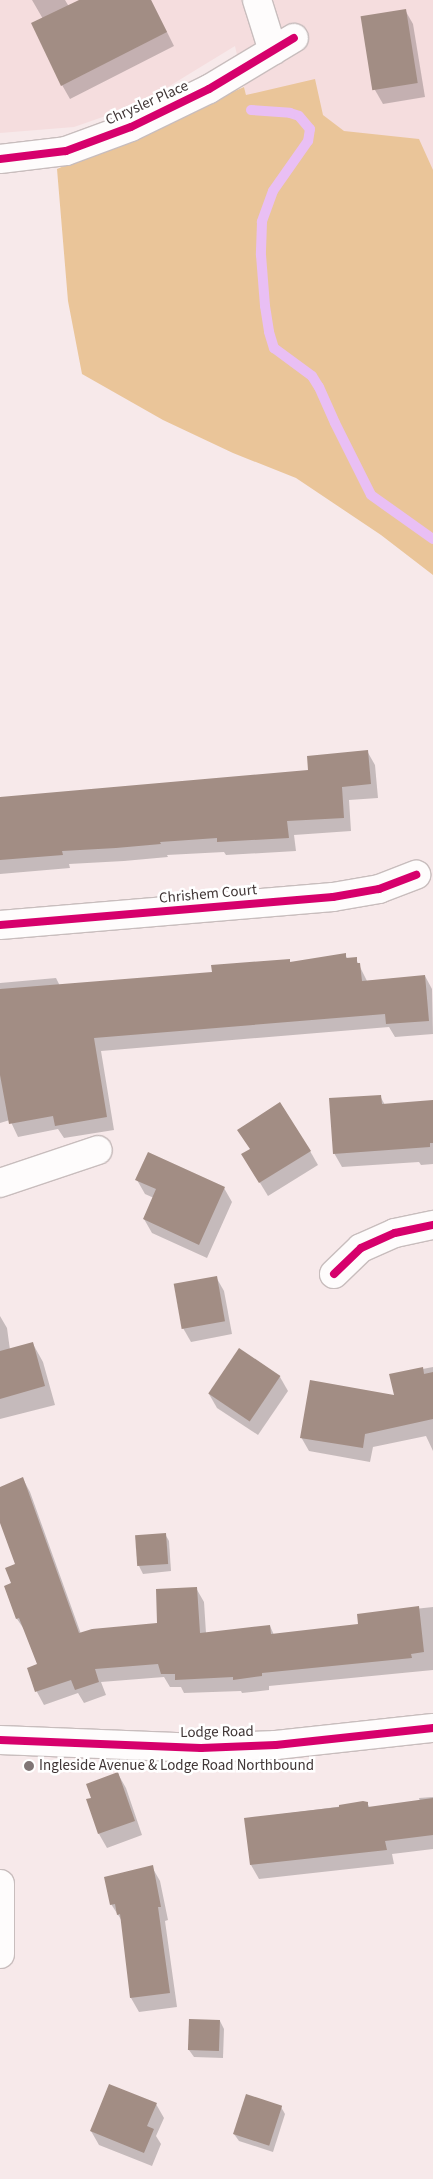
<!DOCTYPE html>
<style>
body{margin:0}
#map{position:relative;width:433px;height:2179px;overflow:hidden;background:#f7e9ea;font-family:"Source Sans 3",sans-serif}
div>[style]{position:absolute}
.built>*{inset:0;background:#f5ddde}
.forest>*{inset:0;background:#eac599}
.shadow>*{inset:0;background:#0003}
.stream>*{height:10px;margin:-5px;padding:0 5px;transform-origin:5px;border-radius:5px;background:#e9bff4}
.building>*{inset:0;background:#a28d84;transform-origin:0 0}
.roads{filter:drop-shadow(1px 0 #c8bdbd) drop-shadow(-1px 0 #c8bdbd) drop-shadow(0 1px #c8bdbd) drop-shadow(0 -1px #c8bdbd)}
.minor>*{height:28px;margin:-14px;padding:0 14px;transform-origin:14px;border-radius:14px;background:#fefcfc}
.major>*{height:28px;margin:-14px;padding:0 14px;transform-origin:14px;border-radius:14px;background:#fefcfc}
.cycleway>*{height:8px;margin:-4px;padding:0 4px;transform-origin:4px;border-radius:4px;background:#d6006c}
.dots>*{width:14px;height:14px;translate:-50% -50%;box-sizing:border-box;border:2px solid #fff;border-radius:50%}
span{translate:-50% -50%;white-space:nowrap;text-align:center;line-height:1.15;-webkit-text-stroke:5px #fff;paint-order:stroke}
.street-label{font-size:15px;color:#403636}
.poi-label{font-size:15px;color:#403636}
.left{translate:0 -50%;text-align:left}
</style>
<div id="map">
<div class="built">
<i style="clip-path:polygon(0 0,433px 0,433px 193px,246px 95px,235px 46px,140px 104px,74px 127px,0 133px)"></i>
</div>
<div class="forest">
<i style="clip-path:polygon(315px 79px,323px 115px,344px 131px,419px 139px,433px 170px,433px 575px,381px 535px,296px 478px,233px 453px,163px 420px,82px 374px,68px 301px,57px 169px,244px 87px,246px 95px)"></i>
</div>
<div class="shadow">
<i style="clip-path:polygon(32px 0,65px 0,74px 15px,103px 0,151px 0,174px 46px,70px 99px,62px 85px,43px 19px)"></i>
<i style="clip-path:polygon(405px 10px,413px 24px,425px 97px,383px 104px,375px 90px,362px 17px)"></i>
<i style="clip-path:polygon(367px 751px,375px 765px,378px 798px,349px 800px,351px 831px,294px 835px,296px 851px,226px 855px,224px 852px,167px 855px,168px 857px,124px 861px,69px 864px,70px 868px,0 874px,0 798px,309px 771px)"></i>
<i style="clip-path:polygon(345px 955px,348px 959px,356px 959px,367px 981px,425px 976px,432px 989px,433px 1034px,395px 1037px,389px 1027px,101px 1051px,114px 1130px,64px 1138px,58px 1129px,18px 1137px,10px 1120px,0 1123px,0 983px,56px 978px,60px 986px,213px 974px,289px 960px,291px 963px)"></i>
<i style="clip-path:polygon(380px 1096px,385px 1105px,433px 1101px,433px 1164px,421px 1165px,419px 1162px,342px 1167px,334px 1153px)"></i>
<i style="clip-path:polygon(310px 1151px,318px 1165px,268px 1196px,251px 1168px)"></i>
<i style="clip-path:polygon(137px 1180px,224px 1188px,232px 1202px,207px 1258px,152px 1233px,144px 1219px,154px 1198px,145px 1194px)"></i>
<i style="clip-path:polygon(216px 1277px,224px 1291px,232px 1334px,191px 1342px,183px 1328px)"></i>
<i style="clip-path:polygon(0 1316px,7px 1328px,10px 1350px,33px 1344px,43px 1362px,55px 1405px,0 1419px)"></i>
<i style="clip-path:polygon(433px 1367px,433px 1451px,426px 1436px,373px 1447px,370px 1462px,309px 1451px,301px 1437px,395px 1396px,391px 1375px)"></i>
<i style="clip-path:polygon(280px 1377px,288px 1391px,258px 1435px,217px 1408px,209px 1394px)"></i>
<i style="clip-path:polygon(23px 1479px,30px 1492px,81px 1634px,158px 1624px,196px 1588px,204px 1602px,206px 1633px,270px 1626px,274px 1635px,360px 1625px,359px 1615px,433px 1607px,433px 1670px,269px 1686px,269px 1690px,242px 1693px,241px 1691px,184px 1693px,181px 1687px,170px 1687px,164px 1677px,101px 1682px,106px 1695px,84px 1703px,78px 1693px,44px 1705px,37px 1692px,29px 1669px,38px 1665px,26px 1632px,17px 1619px,5px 1587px,13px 1584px,16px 1565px,0 1520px,0 1488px)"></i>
<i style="clip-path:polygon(165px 1534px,169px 1541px,171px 1571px,143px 1574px,139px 1566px)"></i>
<i style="clip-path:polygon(118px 1774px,126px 1788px,142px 1835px,107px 1848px,99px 1834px,87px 1800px,93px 1799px)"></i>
<i style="clip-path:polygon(433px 1797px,433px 1849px,392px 1854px,394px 1864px,259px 1879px,251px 1865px,245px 1819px,367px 1803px,370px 1808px,420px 1801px,419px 1798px)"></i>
<i style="clip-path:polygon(152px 1867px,160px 1881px,168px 1920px,165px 1921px,177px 2007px,139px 2012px,131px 1998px,122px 1921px,111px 1904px)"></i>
<i style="clip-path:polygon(190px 2021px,220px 2021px,224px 2029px,223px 2058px,194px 2057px,189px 2050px)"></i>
<i style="clip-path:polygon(156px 2104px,164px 2118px,156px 2136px,161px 2144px,152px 2166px,99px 2145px,91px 2131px)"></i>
<i style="clip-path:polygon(281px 2107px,285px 2114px,273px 2152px,239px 2141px,234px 2134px)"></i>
</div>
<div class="stream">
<i style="left:251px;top:110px;width:39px;rotate:4deg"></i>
<i style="left:290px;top:113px;width:9px;rotate:18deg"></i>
<i style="left:299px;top:116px;width:17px;rotate:50deg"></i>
<i style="left:310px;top:129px;width:12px;rotate:99deg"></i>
<i style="left:308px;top:141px;width:61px;rotate:125deg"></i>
<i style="left:273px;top:191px;width:33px;rotate:110deg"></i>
<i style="left:262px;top:222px;width:33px;rotate:92deg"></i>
<i style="left:261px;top:255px;width:51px;rotate:85.5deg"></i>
<i style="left:265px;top:306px;width:26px;rotate:81deg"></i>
<i style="left:269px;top:332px;width:17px;rotate:73deg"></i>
<i style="left:274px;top:348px;width:47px;rotate:36.4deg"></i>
<i style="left:312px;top:376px;width:13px;rotate:58deg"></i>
<i style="left:319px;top:387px;width:39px;rotate:66deg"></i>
<i style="left:335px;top:423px;width:80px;rotate:63.4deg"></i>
<i style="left:371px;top:495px;width:76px;rotate:35.4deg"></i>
</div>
<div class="building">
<i style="clip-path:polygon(79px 0,151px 0,167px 32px,61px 86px,31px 23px)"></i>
<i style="left:406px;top:9px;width:75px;height:46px;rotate:81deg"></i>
<i style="clip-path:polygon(368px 750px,371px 784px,342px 787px,344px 818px,287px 821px,289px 838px,217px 842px,217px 838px,160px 842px,161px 844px,116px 848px,62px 851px,63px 855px,0 860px,0 797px,308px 770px,307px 756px)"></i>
<i style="clip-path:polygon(346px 953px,346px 958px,357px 957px,357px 963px,360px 963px,362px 981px,425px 975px,429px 1021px,386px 1024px,385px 1014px,94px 1038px,107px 1117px,55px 1126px,53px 1116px,9px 1124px,0 1075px,0 989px,212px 972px,211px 965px,290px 959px,290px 962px)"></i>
<i style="clip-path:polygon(381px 1095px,382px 1104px,433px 1100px,433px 1143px,430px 1143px,430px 1147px,333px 1154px,329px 1098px)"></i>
<i style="clip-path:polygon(280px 1102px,311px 1151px,259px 1183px,241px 1154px,250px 1149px,237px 1130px)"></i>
<i style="clip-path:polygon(148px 1152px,225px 1187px,199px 1245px,143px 1219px,156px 1189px,135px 1180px)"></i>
<i style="left:217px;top:1276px;width:46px;height:44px;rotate:80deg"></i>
<i style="clip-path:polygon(33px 1342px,45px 1386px,0 1399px,0 1351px)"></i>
<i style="left:239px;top:1348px;width:50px;height:55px;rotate:34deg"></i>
<i style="clip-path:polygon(423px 1367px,424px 1374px,433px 1372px,433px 1419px,365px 1434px,363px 1448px,300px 1438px,310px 1380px,394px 1395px,389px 1374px)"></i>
<i style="clip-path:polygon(23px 1477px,79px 1633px,92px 1629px,157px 1623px,156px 1589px,197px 1587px,200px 1633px,270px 1625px,271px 1634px,358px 1624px,357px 1614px,419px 1606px,424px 1652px,411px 1654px,412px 1658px,262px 1673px,262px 1676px,233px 1680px,233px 1677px,175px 1680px,175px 1674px,161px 1674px,158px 1664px,95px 1669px,99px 1682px,75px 1690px,71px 1680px,35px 1692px,27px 1668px,37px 1664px,19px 1618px,16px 1619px,4px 1586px,11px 1583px,5px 1568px,15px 1564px,0 1523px,0 1487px)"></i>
<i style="left:166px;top:1533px;width:31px;height:31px;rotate:86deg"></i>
<i style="clip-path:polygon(118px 1772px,135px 1821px,98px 1834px,86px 1799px,91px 1798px,86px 1784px)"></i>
<i style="clip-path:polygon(433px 1798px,433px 1835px,385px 1841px,387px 1850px,250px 1865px,244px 1818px,339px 1807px,339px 1805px,363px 1801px,368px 1802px,368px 1807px)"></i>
<i style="clip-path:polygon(153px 1865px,161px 1907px,158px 1907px,170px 1993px,130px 1998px,120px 1914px,117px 1915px,115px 1904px,110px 1905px,104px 1877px)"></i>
<i style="left:189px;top:2019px;width:31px;height:31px;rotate:2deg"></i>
<i style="clip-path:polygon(109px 2084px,157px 2103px,147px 2126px,154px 2129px,144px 2153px,90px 2131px)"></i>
<i style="left:246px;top:2094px;width:38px;height:42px;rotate:18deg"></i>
</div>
<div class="roads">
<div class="minor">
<i style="left:257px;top:0;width:53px;rotate:72.6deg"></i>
<i style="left:0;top:159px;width:66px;rotate:-6.9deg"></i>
<i style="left:66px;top:151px;width:69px;rotate:-20.3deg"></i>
<i style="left:131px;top:127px;width:87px;rotate:-26deg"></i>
<i style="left:209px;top:89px;width:99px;rotate:-31deg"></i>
<i style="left:0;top:925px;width:334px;rotate:-4.8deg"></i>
<i style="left:333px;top:897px;width:47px;rotate:-9.9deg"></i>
<i style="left:379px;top:889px;width:40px;rotate:-21deg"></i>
<i style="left:0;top:1183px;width:103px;rotate:-18.6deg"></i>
<i style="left:334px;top:1274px;width:37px;rotate:-44deg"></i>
<i style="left:361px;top:1248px;width:37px;rotate:-24deg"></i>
<i style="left:395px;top:1233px;width:39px;rotate:-12deg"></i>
<i style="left:0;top:1740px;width:201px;rotate:2.3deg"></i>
<i style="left:201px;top:1748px;width:75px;rotate:-2.3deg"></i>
<i style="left:276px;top:1745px;width:158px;rotate:-6.2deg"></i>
</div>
<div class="major">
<i style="left:0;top:1884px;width:70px;rotate:90deg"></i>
</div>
</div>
<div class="cycleway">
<i style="left:0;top:159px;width:66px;rotate:-6.9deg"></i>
<i style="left:66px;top:151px;width:69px;rotate:-20.3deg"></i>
<i style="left:131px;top:127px;width:87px;rotate:-26deg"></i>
<i style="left:209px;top:89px;width:99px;rotate:-31deg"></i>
<i style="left:0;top:925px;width:334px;rotate:-4.8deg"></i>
<i style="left:333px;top:897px;width:47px;rotate:-9.9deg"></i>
<i style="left:379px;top:889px;width:40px;rotate:-21deg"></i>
<i style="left:334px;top:1274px;width:37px;rotate:-44deg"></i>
<i style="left:361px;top:1248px;width:37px;rotate:-24deg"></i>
<i style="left:395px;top:1233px;width:39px;rotate:-12deg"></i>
<i style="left:0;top:1740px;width:201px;rotate:2.3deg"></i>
<i style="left:201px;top:1748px;width:75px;rotate:-2.3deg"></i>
<i style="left:276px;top:1745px;width:158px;rotate:-6.2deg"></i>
</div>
<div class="dots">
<i style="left:29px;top:1766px;background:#807575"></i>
</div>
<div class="street-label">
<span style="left:147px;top:103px;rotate:-24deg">Chrysler Place</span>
<span style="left:208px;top:894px;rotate:-5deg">Chrishem Court</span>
<span style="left:217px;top:1732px;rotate:-1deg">Lodge Road</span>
</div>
<div class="poi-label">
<span class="left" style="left:39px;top:1766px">Ingleside Avenue &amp; Lodge Road Northbound</span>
</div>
</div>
